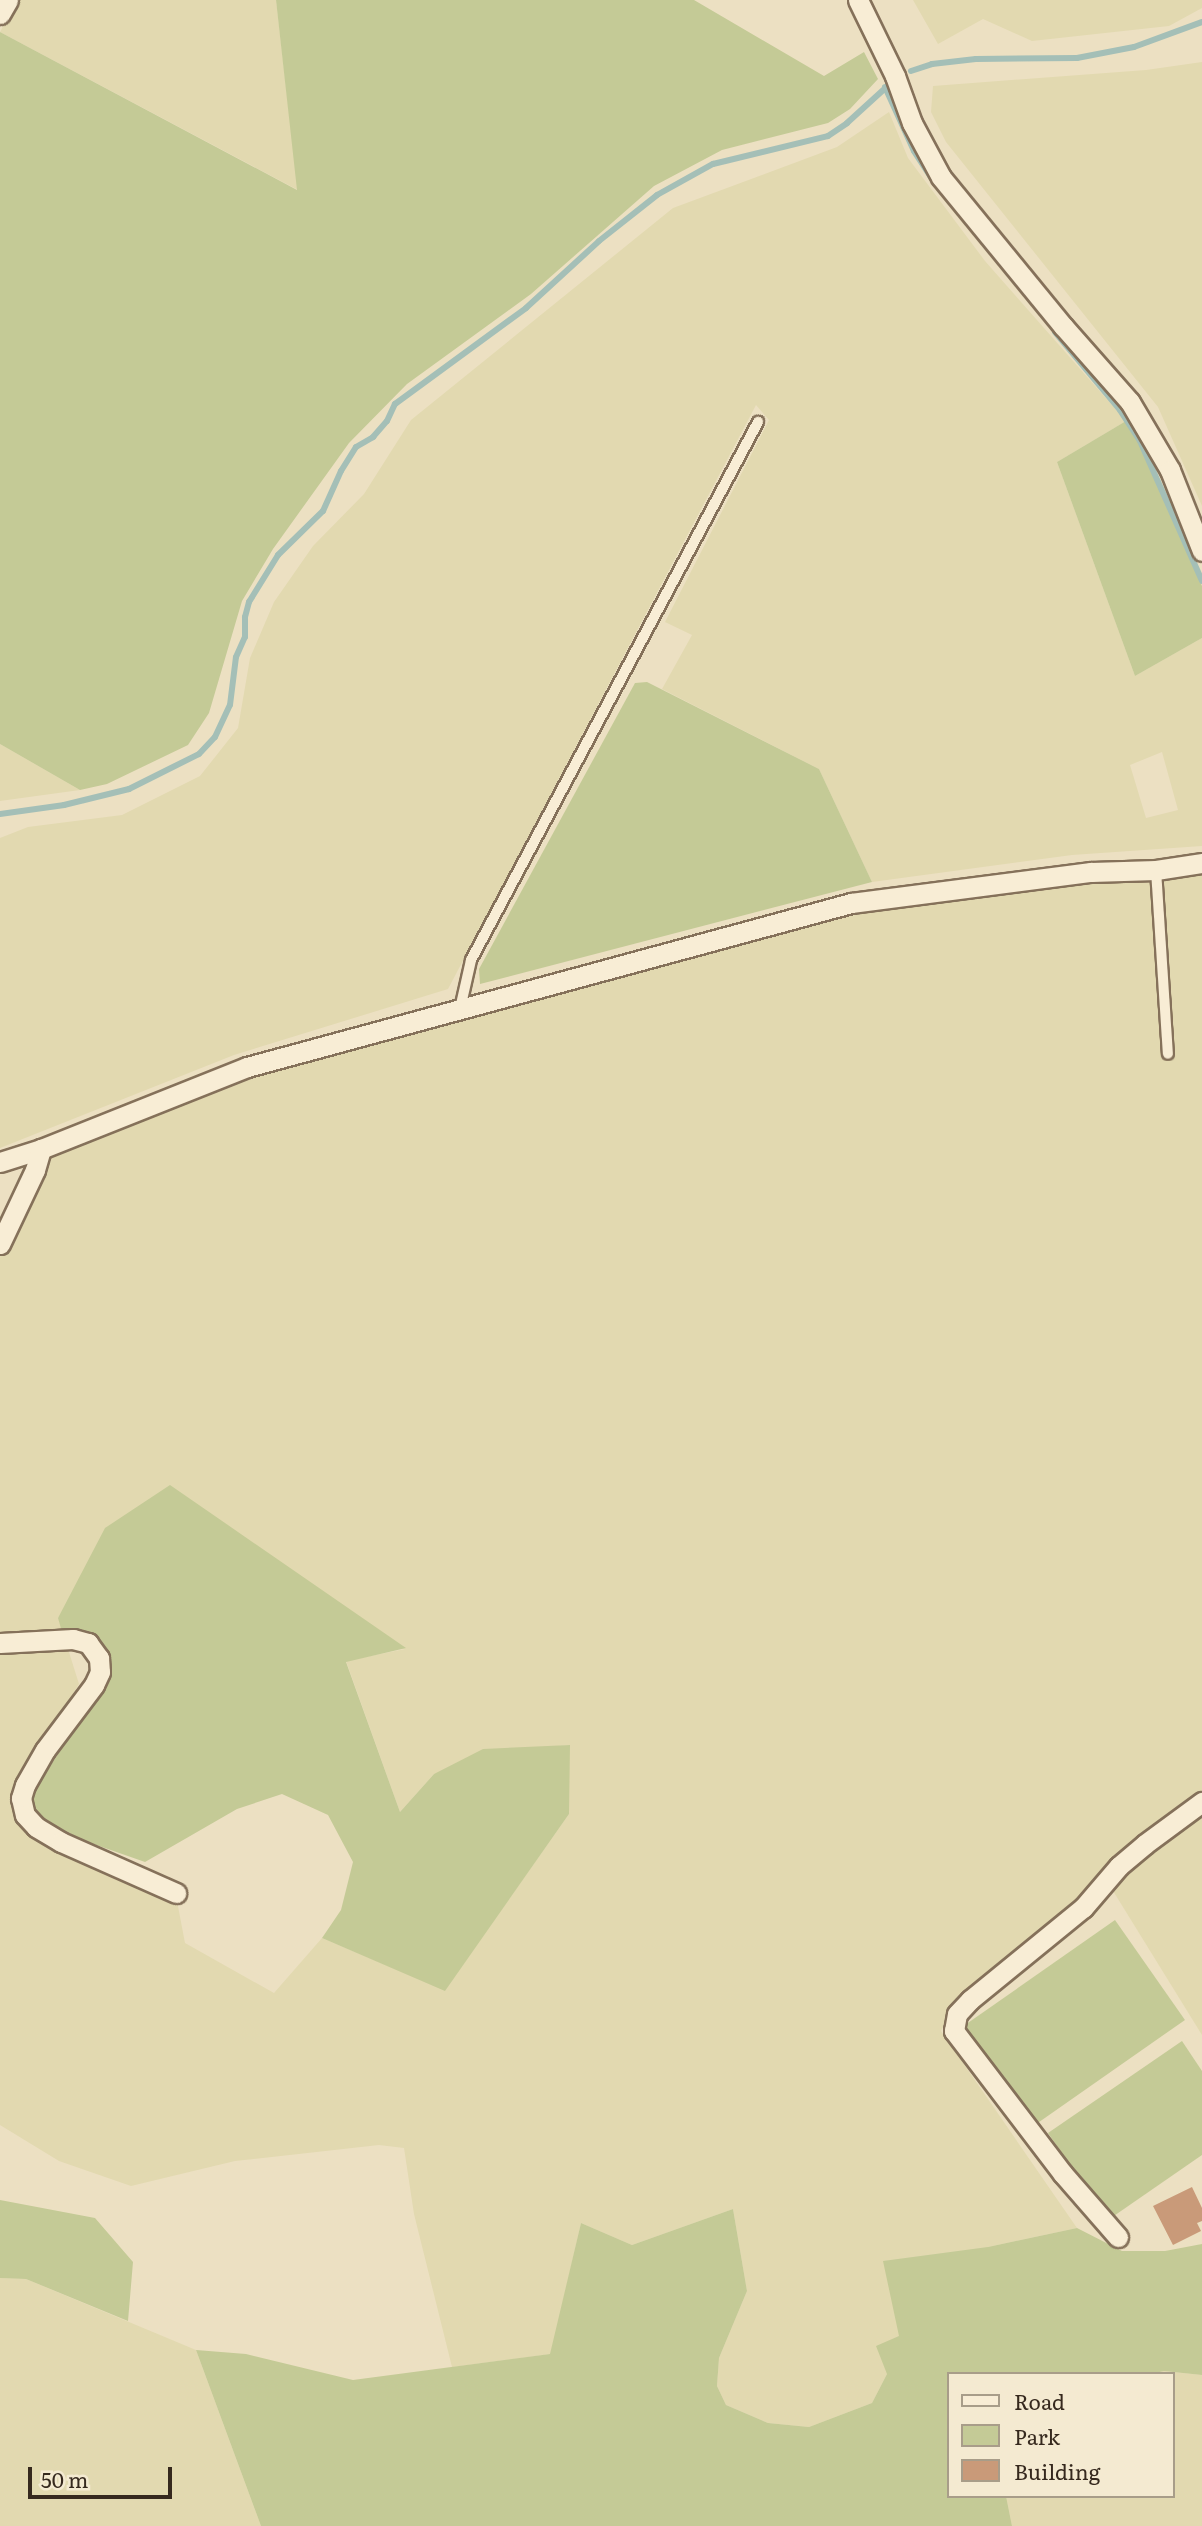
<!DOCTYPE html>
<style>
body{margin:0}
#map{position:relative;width:1202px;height:2526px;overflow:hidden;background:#ece0c2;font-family:Literata,serif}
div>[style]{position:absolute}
.farmland>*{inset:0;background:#e2d9b0}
.green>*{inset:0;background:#c4ca96;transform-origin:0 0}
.stream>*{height:6px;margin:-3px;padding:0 3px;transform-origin:3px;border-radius:3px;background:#a4bfb7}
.building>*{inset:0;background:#c99a79}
.roads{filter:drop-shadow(2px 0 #85715a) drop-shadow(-2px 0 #85715a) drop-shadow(0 2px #85715a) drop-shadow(0 -2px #85715a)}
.service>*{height:10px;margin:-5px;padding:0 5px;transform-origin:5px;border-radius:5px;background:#f8edd5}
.minor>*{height:19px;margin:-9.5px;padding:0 9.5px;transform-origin:9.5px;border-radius:9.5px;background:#f8edd5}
span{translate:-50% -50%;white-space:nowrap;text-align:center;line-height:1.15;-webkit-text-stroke:6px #f4ead1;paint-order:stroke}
.legend{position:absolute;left:947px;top:2372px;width:228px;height:126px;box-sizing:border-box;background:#f4ead1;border:2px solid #a89d89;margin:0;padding:9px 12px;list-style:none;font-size:21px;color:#36291e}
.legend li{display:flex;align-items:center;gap:14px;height:35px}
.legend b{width:35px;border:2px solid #a89d89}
.scale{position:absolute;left:28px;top:2467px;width:144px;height:32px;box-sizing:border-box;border:4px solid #36291e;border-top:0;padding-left:9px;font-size:21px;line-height:24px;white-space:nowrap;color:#36291e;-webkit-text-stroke:5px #f4ead1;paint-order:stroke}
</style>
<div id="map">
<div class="farmland">
<i style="clip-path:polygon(17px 0,276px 0,298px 190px,0 32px)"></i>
<i style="clip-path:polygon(913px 0,1202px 0,1202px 8px,1169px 26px,1032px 41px,983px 19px,938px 44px)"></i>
<i style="clip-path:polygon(1202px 62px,1202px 506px,1158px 407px,946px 142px,931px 112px,933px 86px,1146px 70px)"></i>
<i style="clip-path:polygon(evenodd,889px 112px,908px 158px,985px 261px,1126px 421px,1057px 462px,1135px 676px,1202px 638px,1202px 846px,1072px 855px,872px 882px,819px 769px,662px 689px,692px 635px,665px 622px,769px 420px,756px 405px,448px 989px,234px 1055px,0 1148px,0 838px,28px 827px,122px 815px,200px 776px,238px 728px,250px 658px,274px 602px,313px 546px,364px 494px,411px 420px,673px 208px,837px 147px,889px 112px,1162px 752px,1178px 810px,1146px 818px,1130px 765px,1162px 752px)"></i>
<i style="clip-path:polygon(0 744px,80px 790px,0 801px)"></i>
<i style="clip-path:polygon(evenodd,1202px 875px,1202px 1793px,1077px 1903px,953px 2006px,941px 2031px,1077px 2228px,988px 2247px,899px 2336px,887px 2374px,872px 2403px,809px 2427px,768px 2423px,726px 2405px,717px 2386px,719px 2358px,747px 2291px,733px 2209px,632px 2245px,581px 2223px,551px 2354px,452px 2367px,414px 2214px,404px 2148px,379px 2145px,235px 2161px,131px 2186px,59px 2161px,0 2125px,0 1257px,35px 1188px,48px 1156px,245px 1072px,858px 914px,1065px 884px,1202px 875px,58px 1617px,405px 1649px,346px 1661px,400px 1812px,434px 1774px,534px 1748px,569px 1745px,569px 1814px,445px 1990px,322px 1938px,274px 1993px,185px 1943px,177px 1901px,17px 1816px,14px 1790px,79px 1684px,58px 1617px)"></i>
<i style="clip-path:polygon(1202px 1811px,1202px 2035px,1110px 1886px,1124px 1870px)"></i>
<i style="clip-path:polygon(0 2278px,26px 2279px,196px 2350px,261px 2526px,0 2526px)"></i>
<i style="clip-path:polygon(1164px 2371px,1202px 2375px,1202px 2526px,1012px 2526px,1006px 2496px,1172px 2496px,1172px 2374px,1151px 2374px)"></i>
</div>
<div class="green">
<i style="clip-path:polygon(276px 0,694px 0,824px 76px,864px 52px,878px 79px,850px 109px,828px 123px,722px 150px,654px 186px,531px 294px,407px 384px,349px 443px,273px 549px,242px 601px,209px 713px,188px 745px,107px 784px,80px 790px,0 744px,0 32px,297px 190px)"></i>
<i style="clip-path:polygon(1126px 421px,1148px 457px,1202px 586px,1202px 638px,1135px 676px,1057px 462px)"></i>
<i style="clip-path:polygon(647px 682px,819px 769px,872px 882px,480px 984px,479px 969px,635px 683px)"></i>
<i style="clip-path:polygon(170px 1485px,406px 1648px,346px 1662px,400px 1812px,434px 1774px,483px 1749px,570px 1745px,569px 1814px,445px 1991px,322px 1938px,341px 1910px,353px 1862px,328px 1815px,282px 1794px,237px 1809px,145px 1862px,85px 1841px,42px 1819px,29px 1799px,107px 1678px,110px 1662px,99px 1643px,62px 1632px,58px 1618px,105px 1528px)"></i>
<i style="left:1115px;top:1920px;width:122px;height:185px;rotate:55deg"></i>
<i style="clip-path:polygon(1182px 2041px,1202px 2071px,1202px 2155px,1108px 2220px,1048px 2133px)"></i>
<i style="clip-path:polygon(0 2200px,95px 2218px,133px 2262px,128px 2321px,26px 2279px,0 2278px)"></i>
<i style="clip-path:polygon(733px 2209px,747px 2291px,719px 2358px,717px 2386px,726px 2405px,768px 2423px,809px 2427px,872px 2403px,887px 2374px,876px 2346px,899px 2336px,883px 2261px,988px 2247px,1077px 2228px,1122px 2251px,1165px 2251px,1202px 2244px,1202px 2375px,1164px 2371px,1151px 2374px,948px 2374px,948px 2496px,1006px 2496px,1012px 2526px,261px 2526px,196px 2350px,246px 2354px,353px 2380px,550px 2354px,581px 2223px,632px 2245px)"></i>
</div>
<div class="stream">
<i style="left:911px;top:71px;width:22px;rotate:-18deg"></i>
<i style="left:932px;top:64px;width:44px;rotate:-6.5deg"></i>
<i style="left:976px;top:59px;width:101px;rotate:-0.6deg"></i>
<i style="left:1077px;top:58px;width:58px;rotate:-10.9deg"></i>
<i style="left:1134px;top:47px;width:72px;rotate:-20.2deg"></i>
<i style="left:885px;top:87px;width:70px;rotate:65.6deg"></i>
<i style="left:914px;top:151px;width:37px;rotate:57deg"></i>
<i style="left:1055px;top:332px;width:102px;rotate:50.2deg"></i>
<i style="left:1120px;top:410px;width:37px;rotate:57deg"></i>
<i style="left:1140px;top:441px;width:153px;rotate:66.1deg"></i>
<i style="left:0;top:814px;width:65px;rotate:-8deg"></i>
<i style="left:64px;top:805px;width:67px;rotate:-13.8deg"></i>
<i style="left:129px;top:789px;width:78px;rotate:-26.6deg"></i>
<i style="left:199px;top:754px;width:23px;rotate:-47deg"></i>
<i style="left:215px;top:737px;width:35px;rotate:-65deg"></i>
<i style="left:230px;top:705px;width:48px;rotate:-82.9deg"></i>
<i style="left:236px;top:657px;width:22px;rotate:-66deg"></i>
<i style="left:245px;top:637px;width:20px;rotate:-90deg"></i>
<i style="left:245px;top:617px;width:16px;rotate:-75deg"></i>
<i style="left:249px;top:602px;width:55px;rotate:-58.3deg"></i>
<i style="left:278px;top:555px;width:63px;rotate:-44.4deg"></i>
<i style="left:323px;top:511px;width:44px;rotate:-65.8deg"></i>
<i style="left:341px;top:471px;width:28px;rotate:-58deg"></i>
<i style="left:356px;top:447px;width:20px;rotate:-30deg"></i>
<i style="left:373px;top:437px;width:21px;rotate:-49deg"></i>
<i style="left:387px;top:421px;width:19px;rotate:-65deg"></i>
<i style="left:395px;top:404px;width:162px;rotate:-36.2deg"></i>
<i style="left:526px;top:308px;width:99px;rotate:-42.5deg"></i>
<i style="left:599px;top:241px;width:74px;rotate:-38.4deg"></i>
<i style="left:657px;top:195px;width:64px;rotate:-29deg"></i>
<i style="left:713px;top:164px;width:118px;rotate:-13.7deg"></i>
<i style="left:828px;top:136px;width:23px;rotate:-34deg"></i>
<i style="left:847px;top:123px;width:59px;rotate:-42.3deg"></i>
</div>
<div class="building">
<i style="clip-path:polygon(1192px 2187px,1202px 2208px,1202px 2221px,1197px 2223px,1201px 2231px,1173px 2245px,1153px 2206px)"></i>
</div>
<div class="roads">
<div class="service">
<i style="left:1156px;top:870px;width:184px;rotate:86.3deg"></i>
<i style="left:460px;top:1009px;width:50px;rotate:-77.3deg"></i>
<i style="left:471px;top:960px;width:610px;rotate:-61.92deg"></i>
</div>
<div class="minor">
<i style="left:858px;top:0;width:85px;rotate:64deg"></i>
<i style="left:895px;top:76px;width:50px;rotate:70.1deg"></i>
<i style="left:912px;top:123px;width:61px;rotate:61.8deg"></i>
<i style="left:941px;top:177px;width:193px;rotate:50.7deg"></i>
<i style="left:1063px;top:326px;width:101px;rotate:48.6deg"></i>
<i style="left:1130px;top:402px;width:79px;rotate:59.5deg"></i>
<i style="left:1170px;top:470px;width:87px;rotate:68.4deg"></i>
<i style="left:0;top:14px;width:16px;rotate:-60deg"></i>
<i style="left:0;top:1162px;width:43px;rotate:-17.6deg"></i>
<i style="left:41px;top:1149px;width:222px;rotate:-21.7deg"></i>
<i style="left:247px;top:1067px;width:626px;rotate:-15.19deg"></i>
<i style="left:851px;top:903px;width:242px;rotate:-7.4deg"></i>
<i style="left:1091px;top:872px;width:65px;rotate:-1.8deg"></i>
<i style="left:1156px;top:870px;width:47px;rotate:-8.7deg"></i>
<i style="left:0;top:1244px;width:82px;rotate:-64.7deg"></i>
<i style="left:35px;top:1170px;width:22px;rotate:-74deg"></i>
<i style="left:0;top:1643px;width:73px;rotate:-3.1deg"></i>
<i style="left:73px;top:1639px;width:16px;rotate:15deg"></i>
<i style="left:88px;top:1643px;width:19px;rotate:54deg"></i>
<i style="left:99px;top:1658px;width:14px;rotate:86deg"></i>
<i style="left:100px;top:1672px;width:14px;rotate:115deg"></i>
<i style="left:94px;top:1685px;width:81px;rotate:127deg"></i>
<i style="left:45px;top:1750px;width:40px;rotate:119.7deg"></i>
<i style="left:25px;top:1785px;width:14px;rotate:107deg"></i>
<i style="left:21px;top:1798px;width:17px;rotate:77deg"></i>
<i style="left:25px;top:1815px;width:16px;rotate:47deg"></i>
<i style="left:36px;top:1827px;width:29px;rotate:31deg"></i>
<i style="left:61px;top:1842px;width:126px;rotate:23.9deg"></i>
<i style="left:1118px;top:2237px;width:84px;rotate:-131.1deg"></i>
<i style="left:1063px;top:2174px;width:180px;rotate:-127.3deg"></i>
<i style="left:954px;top:2031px;width:17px;rotate:-80deg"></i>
<i style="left:957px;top:2014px;width:19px;rotate:-47deg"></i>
<i style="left:970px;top:2000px;width:146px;rotate:-39.2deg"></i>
<i style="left:1083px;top:1908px;width:55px;rotate:-49.4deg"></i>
<i style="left:1119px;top:1866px;width:34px;rotate:-40deg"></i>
<i style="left:1145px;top:1844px;width:71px;rotate:-36.4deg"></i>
</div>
</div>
<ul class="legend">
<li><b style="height:9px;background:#f8edd5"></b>Road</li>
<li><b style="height:19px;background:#c4ca96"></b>Park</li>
<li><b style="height:19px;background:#c99a79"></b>Building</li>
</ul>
<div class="scale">50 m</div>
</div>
